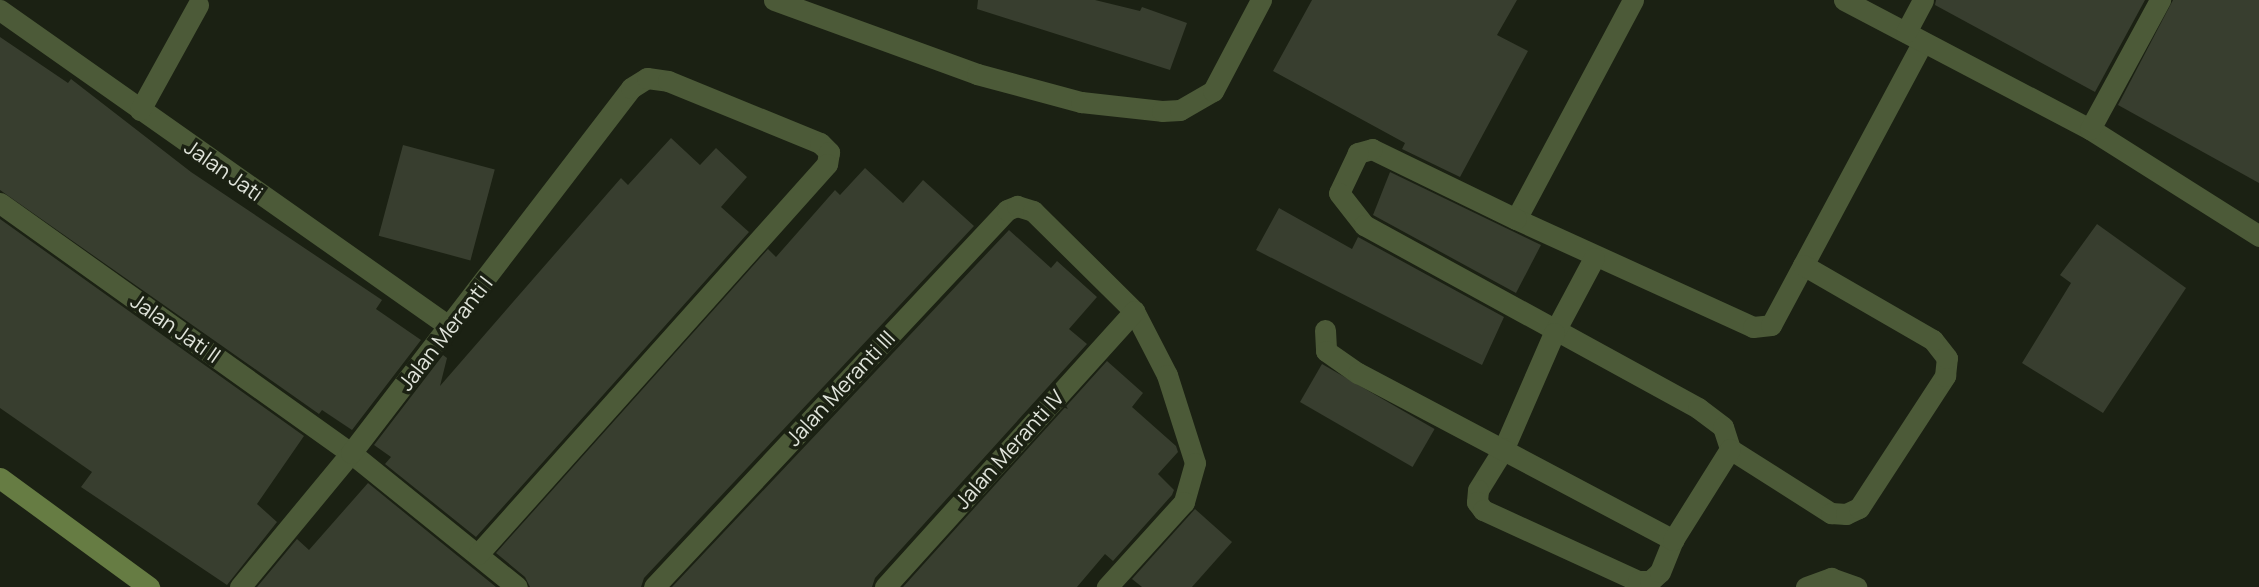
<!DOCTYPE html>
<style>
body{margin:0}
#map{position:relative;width:2259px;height:587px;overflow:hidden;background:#1b2113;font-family:Manrope,sans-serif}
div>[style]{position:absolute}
.building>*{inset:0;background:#383e2f;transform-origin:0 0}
.street>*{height:21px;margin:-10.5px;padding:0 10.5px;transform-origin:10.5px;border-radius:10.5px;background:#4c5a38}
.secondary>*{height:21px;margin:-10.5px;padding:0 10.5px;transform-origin:10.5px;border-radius:10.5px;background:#667c43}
span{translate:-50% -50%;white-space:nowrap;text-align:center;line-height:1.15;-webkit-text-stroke:7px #1b2113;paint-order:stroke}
.street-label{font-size:21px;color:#e0e4db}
</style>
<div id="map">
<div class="building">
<i style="clip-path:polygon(978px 0,1095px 0,1140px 11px,1142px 7px,1187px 23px,1170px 70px,977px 9px)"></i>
<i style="clip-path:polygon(1312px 0,1517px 0,1497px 35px,1528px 51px,1460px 177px,1402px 149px,1405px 143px,1273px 71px)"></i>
<i style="clip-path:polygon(1936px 0,2145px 0,2095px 92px,1935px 5px)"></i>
<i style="clip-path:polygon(2173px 0,2259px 0,2259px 183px,2118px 105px)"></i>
<i style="clip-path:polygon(0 37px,68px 83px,71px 79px,191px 172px,382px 300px,376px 309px,421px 340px,352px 430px,322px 410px,319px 414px,0 190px)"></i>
<i style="clip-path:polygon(671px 138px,700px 165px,716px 148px,747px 177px,721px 207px,749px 232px,476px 537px,385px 464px,391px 457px,374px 445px,443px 355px,447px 358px,440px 386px,621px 178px,628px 185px)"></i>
<i style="left:403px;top:145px;width:95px;height:94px;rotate:15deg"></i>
<i style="clip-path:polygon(865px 168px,903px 203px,923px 180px,974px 226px,644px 578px,641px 587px,530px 587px,525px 577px,496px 553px,768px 249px,776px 257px,835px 190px,840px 195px)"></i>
<i style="clip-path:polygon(1390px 172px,1541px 245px,1516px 293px,1373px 215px)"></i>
<i style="clip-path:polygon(1279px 208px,1352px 249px,1358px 237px,1504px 317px,1482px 365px,1256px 250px)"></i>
<i style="clip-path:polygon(0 219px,304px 436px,257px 504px,277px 522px,227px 585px,81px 487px,92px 472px,0 408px)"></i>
<i style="clip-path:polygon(2097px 224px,2186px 288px,2103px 413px,2022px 363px,2071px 283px,2060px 275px)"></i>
<i style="clip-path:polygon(1009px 230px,1051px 268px,1057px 261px,1097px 297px,1069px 329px,1087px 344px,875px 578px,872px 587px,672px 587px)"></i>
<i style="clip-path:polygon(1107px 361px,1143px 393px,1132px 407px,1176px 446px,1178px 452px,1158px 474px,1174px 490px,1172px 495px,1113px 561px,1105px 554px,1077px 587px,903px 587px)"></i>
<i style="left:1322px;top:364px;width:130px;height:44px;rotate:30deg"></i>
<i style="clip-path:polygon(368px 483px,496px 587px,257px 587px,297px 539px,309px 550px)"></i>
<i style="clip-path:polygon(1195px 509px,1232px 542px,1192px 587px,1142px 587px,1132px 579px)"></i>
</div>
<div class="street">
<i style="left:774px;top:0;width:216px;rotate:20deg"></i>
<i style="left:977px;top:74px;width:108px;rotate:15.1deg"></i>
<i style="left:1081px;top:102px;width:81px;rotate:6.3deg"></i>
<i style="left:1162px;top:111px;width:18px;rotate:-3deg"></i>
<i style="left:1180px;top:110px;width:38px;rotate:-30deg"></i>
<i style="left:1213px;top:91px;width:103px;rotate:-62.2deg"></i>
<i style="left:1633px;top:0;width:248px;rotate:118.1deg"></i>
<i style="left:1516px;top:219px;width:260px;rotate:24.5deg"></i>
<i style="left:1753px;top:327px;width:18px;rotate:-6deg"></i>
<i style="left:1771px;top:325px;width:321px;rotate:-61.8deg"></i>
<i style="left:1844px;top:0;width:278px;rotate:27.7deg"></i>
<i style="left:2090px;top:129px;width:200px;rotate:32.3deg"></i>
<i style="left:0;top:10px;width:550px;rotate:35.16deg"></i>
<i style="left:1906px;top:32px;width:36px;rotate:-62deg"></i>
<i style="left:140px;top:110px;width:120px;rotate:-61.1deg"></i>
<i style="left:2090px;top:129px;width:147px;rotate:-61.5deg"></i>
<i style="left:0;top:203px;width:431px;rotate:35.5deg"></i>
<i style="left:351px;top:453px;width:213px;rotate:38.9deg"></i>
<i style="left:1516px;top:219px;width:160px;rotate:-154.1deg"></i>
<i style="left:1372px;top:149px;width:15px;rotate:164deg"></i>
<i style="left:1358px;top:153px;width:44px;rotate:115.4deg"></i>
<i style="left:1339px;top:193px;width:41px;rotate:52deg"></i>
<i style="left:1364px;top:225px;width:381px;rotate:28.7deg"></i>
<i style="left:1698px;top:408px;width:31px;rotate:37deg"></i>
<i style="left:1723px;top:427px;width:23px;rotate:72deg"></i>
<i style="left:1730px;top:449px;width:120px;rotate:32.4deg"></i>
<i style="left:1831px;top:513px;width:15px;rotate:4deg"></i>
<i style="left:1846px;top:514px;width:14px;rotate:-25deg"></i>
<i style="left:1859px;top:508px;width:158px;rotate:-56.9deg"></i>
<i style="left:1945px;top:376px;width:18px;rotate:-84deg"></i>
<i style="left:1947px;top:358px;width:23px;rotate:-128deg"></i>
<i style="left:1933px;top:340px;width:150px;rotate:-150deg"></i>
<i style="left:1594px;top:258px;width:85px;rotate:118.1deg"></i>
<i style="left:1554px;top:333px;width:125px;rotate:113.5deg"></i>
<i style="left:1504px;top:448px;width:49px;rotate:121.8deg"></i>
<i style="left:1478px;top:490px;width:12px;rotate:95deg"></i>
<i style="left:1477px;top:502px;width:10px;rotate:53deg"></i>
<i style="left:1483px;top:510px;width:170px;rotate:24.6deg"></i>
<i style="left:1638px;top:581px;width:12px"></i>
<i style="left:1650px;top:581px;width:13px;rotate:-42deg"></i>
<i style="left:1660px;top:572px;width:35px;rotate:-68deg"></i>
<i style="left:1325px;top:330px;width:21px;rotate:87deg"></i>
<i style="left:1326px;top:351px;width:39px;rotate:35deg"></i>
<i style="left:1358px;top:373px;width:357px;rotate:27.9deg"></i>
<i style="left:1673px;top:540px;width:107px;rotate:-57.9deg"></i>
<i style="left:240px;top:587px;width:174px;rotate:-50.4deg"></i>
<i style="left:351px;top:453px;width:460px;rotate:-52.5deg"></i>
<i style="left:631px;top:88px;width:19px;rotate:-32deg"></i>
<i style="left:647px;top:78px;width:21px;rotate:8deg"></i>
<i style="left:668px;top:81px;width:164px;rotate:22.2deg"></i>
<i style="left:820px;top:143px;width:13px;rotate:45deg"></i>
<i style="left:829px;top:152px;width:12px;rotate:99deg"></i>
<i style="left:827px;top:164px;width:523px;rotate:131.82deg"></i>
<i style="left:654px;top:587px;width:516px;rotate:-46.88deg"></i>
<i style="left:1007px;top:210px;width:11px;rotate:-22deg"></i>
<i style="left:1017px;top:206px;width:17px;rotate:17deg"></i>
<i style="left:1033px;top:211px;width:142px;rotate:44.7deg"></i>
<i style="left:1134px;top:311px;width:72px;rotate:62.7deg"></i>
<i style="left:1167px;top:375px;width:92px;rotate:72.3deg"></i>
<i style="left:1195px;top:463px;width:41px;rotate:105.8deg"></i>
<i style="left:1184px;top:502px;width:115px;rotate:132.2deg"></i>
<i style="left:885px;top:587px;width:372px;rotate:-47.9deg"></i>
<i style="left:1806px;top:587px;width:27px;rotate:-20deg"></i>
<i style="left:1831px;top:578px;width:27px;rotate:20deg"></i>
</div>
<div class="secondary">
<i style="left:0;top:478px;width:185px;rotate:36.2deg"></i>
</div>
<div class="street-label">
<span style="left:224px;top:170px;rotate:35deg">Jalan Jati</span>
<span style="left:176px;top:328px;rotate:35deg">Jalan Jati II</span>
<span style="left:445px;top:333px;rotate:-52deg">Jalan Meranti I</span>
<span style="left:840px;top:388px;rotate:-47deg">Jalan Meranti III</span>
<span style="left:1009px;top:449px;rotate:-48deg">Jalan Meranti IV</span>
</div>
</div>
